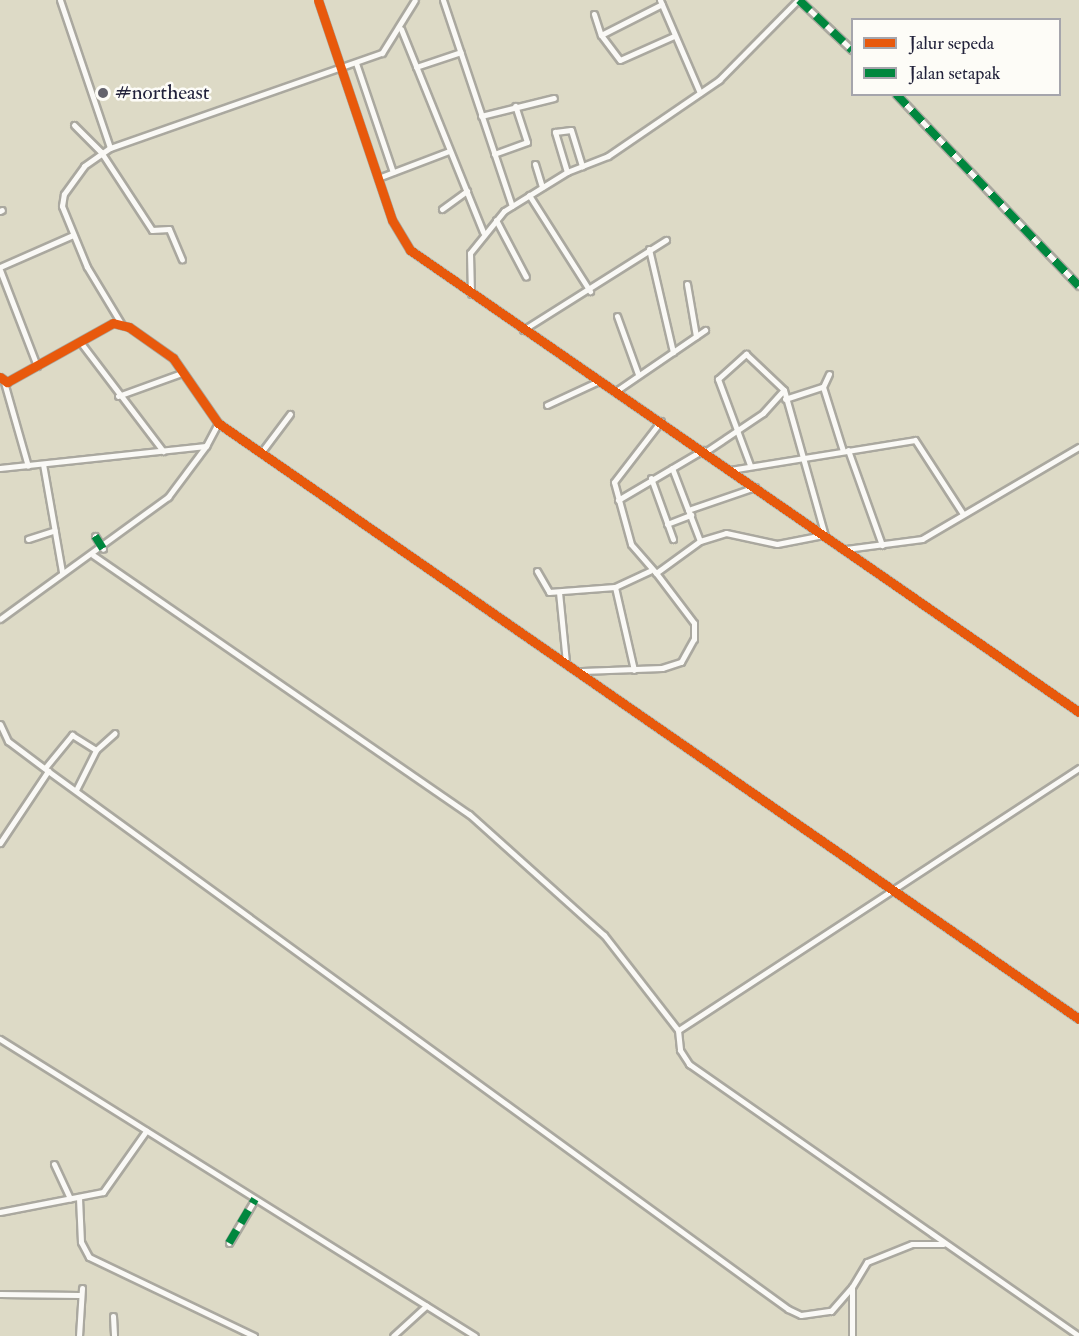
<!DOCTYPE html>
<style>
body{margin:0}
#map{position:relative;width:1079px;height:1336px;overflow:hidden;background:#dddac6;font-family:"IM FELL Double Pica",serif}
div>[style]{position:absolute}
.roads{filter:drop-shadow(2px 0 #aaa89f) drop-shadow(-2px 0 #aaa89f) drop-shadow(0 2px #aaa89f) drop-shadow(0 -2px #aaa89f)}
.minor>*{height:5px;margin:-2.5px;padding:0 2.5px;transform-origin:2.5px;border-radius:2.5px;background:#faf9f6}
.quiet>*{height:8px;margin-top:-4px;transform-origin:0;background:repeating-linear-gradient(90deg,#00873e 0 15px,transparent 0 23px)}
.cycleway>*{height:9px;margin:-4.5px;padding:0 4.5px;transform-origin:4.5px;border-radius:4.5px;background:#e8590c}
.dots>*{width:16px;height:16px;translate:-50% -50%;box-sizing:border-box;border:3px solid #fdfcf7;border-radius:50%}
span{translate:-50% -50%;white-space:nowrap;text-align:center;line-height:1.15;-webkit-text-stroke:5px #fdfcf7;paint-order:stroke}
.poi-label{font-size:21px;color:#22223b}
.left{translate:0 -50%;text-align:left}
.legend{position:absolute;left:851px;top:18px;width:210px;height:78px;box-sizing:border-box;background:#fdfcf7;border:2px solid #a5a5ac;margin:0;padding:8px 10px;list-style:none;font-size:18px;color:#22223b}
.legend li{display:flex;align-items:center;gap:12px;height:30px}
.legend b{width:30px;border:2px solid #a5a5ac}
</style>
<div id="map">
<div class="roads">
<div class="minor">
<i style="left:60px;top:0;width:156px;rotate:71.3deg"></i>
<i style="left:318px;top:0;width:232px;rotate:71.4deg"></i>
<i style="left:392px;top:220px;width:35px;rotate:59deg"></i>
<i style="left:410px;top:250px;width:813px;rotate:34.63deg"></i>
<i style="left:443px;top:0;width:217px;rotate:71.5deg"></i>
<i style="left:660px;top:0;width:101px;rotate:66.7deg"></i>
<i style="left:799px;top:0;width:73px;rotate:43.3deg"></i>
<i style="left:594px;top:14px;width:22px;rotate:72deg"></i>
<i style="left:601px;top:35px;width:31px;rotate:53deg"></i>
<i style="left:620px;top:60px;width:59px;rotate:-24deg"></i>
<i style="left:401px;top:29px;width:219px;rotate:68deg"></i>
<i style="left:601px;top:35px;width:68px;rotate:-26.9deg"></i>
<i style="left:356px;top:63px;width:115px;rotate:71.3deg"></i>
<i style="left:416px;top:67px;width:47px;rotate:-18.4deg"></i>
<i style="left:896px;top:94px;width:265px;rotate:46.4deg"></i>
<i style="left:481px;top:116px;width:75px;rotate:-13.9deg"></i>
<i style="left:74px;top:125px;width:38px;rotate:45deg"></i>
<i style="left:101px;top:152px;width:93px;rotate:56.8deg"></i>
<i style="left:152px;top:230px;width:17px;rotate:-3deg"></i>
<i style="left:169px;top:229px;width:33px;rotate:67deg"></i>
<i style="left:494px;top:154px;width:35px;rotate:-20deg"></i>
<i style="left:527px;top:142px;width:38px;rotate:-108deg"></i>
<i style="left:535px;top:164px;width:24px;rotate:73deg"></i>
<i style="left:567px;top:172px;width:42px;rotate:-106.7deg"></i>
<i style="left:555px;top:132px;width:16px;rotate:-7deg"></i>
<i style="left:571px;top:130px;width:38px;rotate:73deg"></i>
<i style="left:378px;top:178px;width:76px;rotate:-20.8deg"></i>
<i style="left:529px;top:195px;width:114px;rotate:57.6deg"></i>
<i style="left:442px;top:209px;width:31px;rotate:-36deg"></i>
<i style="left:0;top:211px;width:2px;rotate:-27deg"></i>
<i style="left:496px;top:220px;width:64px;rotate:62.2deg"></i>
<i style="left:649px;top:249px;width:106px;rotate:76.9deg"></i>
<i style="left:0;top:267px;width:80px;rotate:-23.7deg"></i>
<i style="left:0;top:270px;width:103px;rotate:68.9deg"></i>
<i style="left:687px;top:284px;width:53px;rotate:80.2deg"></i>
<i style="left:471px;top:294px;width:41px;rotate:-91.4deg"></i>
<i style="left:470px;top:253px;width:54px;rotate:-51deg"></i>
<i style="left:504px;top:211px;width:74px;rotate:-31.8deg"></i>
<i style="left:567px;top:172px;width:44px;rotate:-21.3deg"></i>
<i style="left:608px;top:156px;width:135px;rotate:-34.4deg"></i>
<i style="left:719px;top:80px;width:112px;rotate:-45.4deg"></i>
<i style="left:617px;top:316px;width:62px;rotate:70.1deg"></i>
<i style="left:122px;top:325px;width:68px;rotate:-121.1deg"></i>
<i style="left:87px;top:267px;width:66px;rotate:-112.3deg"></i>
<i style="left:62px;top:206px;width:12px;rotate:-81deg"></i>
<i style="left:64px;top:194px;width:34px;rotate:-54deg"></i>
<i style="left:84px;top:166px;width:32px;rotate:-35deg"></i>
<i style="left:110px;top:148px;width:288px;rotate:-19.3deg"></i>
<i style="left:382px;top:53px;width:62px;rotate:-58.1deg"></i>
<i style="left:523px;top:330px;width:169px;rotate:-32.2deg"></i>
<i style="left:81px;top:343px;width:136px;rotate:52.8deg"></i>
<i style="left:829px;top:374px;width:14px;rotate:115deg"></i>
<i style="left:823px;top:387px;width:67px;rotate:72.6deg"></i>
<i style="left:0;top:377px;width:9px;rotate:36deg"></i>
<i style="left:7px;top:382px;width:121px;rotate:-29.1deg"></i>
<i style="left:113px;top:323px;width:16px;rotate:14deg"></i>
<i style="left:129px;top:327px;width:54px;rotate:35.2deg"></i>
<i style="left:173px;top:358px;width:79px;rotate:55.3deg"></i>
<i style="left:218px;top:423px;width:1047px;rotate:34.69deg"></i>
<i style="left:4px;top:382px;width:87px;rotate:74.1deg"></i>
<i style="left:616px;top:391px;width:108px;rotate:-34.4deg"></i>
<i style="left:118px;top:396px;width:68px;rotate:-19.8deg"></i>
<i style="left:785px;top:399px;width:40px;rotate:-18deg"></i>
<i style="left:547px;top:405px;width:57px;rotate:-24.8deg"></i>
<i style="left:263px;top:450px;width:45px;rotate:-53.1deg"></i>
<i style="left:848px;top:450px;width:101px;rotate:70.3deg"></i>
<i style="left:705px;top:452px;width:70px;rotate:-33.9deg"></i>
<i style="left:763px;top:413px;width:31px;rotate:-48deg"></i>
<i style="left:43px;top:464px;width:110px;rotate:80deg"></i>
<i style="left:750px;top:465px;width:92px;rotate:-110.4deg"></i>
<i style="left:718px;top:379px;width:38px;rotate:-42deg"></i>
<i style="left:746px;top:354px;width:52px;rotate:43.5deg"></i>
<i style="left:784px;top:390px;width:152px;rotate:74.3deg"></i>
<i style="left:0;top:468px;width:207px;rotate:-6.1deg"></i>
<i style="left:206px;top:446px;width:26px;rotate:-62deg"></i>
<i style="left:672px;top:468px;width:78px;rotate:69deg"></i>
<i style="left:730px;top:470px;width:187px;rotate:-9.2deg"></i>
<i style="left:915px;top:440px;width:88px;rotate:57deg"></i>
<i style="left:651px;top:478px;width:65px;rotate:70.2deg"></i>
<i style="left:618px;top:500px;width:99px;rotate:-30.5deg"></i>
<i style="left:688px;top:510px;width:71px;rotate:-18.9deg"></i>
<i style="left:667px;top:524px;width:26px;rotate:-21deg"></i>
<i style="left:95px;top:536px;width:15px;rotate:58deg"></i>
<i style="left:28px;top:539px;width:28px;rotate:-18deg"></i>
<i style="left:846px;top:549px;width:77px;rotate:-7.5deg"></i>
<i style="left:922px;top:539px;width:182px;rotate:-30.4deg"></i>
<i style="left:93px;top:555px;width:457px;rotate:34.6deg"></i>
<i style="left:469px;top:814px;width:181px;rotate:41.9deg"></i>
<i style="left:604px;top:935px;width:120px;rotate:52.1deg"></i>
<i style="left:537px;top:571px;width:24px;rotate:60deg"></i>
<i style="left:549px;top:592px;width:66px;rotate:-4.3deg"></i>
<i style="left:615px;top:587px;width:38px;rotate:-25deg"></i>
<i style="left:656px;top:573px;width:38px;rotate:-131deg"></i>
<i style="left:631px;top:544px;width:64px;rotate:-105.3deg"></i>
<i style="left:614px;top:482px;width:77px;rotate:-52.4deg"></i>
<i style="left:615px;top:587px;width:85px;rotate:77.1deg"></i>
<i style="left:559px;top:592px;width:70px;rotate:84.3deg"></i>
<i style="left:0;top:619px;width:208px;rotate:-36deg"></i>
<i style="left:168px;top:497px;width:64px;rotate:-53.3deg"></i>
<i style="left:582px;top:671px;width:80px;rotate:-2.1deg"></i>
<i style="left:662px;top:668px;width:20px;rotate:-18deg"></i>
<i style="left:681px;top:662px;width:26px;rotate:-61deg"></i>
<i style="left:694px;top:639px;width:16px;rotate:-90deg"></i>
<i style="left:694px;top:623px;width:63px;rotate:-127.2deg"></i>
<i style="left:656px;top:573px;width:54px;rotate:-36deg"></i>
<i style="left:700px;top:541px;width:27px;rotate:-17deg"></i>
<i style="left:726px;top:533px;width:52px;rotate:12.2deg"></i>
<i style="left:777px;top:544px;width:47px;rotate:-11.1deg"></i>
<i style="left:0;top:724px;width:19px;rotate:65deg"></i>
<i style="left:8px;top:741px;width:50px;rotate:36.9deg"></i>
<i style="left:48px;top:771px;width:915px;rotate:36.02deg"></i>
<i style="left:788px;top:1309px;width:14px;rotate:25deg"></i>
<i style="left:801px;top:1315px;width:30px;rotate:-8deg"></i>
<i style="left:831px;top:1311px;width:32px;rotate:-49deg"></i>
<i style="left:45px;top:768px;width:43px;rotate:-50.7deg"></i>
<i style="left:72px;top:735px;width:28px;rotate:32deg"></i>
<i style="left:1079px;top:768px;width:479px;rotate:146.8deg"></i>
<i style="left:678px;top:1030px;width:20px;rotate:84deg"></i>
<i style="left:680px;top:1050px;width:17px;rotate:57deg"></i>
<i style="left:689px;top:1064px;width:475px;rotate:34.9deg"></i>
<i style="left:76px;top:790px;width:45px;rotate:-63.4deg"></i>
<i style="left:96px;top:750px;width:25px;rotate:-42deg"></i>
<i style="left:0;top:843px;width:87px;rotate:-56.3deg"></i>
<i style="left:0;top:1039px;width:560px;rotate:32.02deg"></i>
<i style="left:54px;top:1164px;width:38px;rotate:65deg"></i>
<i style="left:79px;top:1198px;width:44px;rotate:87.4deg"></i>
<i style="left:81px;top:1242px;width:17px;rotate:62deg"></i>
<i style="left:89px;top:1257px;width:183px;rotate:25.6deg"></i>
<i style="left:0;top:1212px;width:105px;rotate:-11deg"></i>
<i style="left:103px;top:1192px;width:75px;rotate:-54.8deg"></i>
<i style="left:229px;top:1243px;width:51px;rotate:-59.4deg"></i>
<i style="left:0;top:1294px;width:79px;rotate:0.7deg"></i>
<i style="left:113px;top:1316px;width:20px;rotate:87deg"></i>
<i style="left:79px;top:1336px;width:48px;rotate:-86.4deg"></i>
<i style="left:393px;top:1336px;width:45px;rotate:-42.3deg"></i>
<i style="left:852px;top:1336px;width:49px;rotate:-90deg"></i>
<i style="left:852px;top:1287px;width:29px;rotate:-59deg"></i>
<i style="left:867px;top:1262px;width:48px;rotate:-21.8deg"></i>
<i style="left:912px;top:1244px;width:31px"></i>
</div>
</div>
<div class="quiet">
<i style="left:799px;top:0;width:73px;rotate:43.3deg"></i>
<i style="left:896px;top:94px;width:265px;rotate:46.4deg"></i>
<i style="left:95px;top:536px;width:15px;rotate:58deg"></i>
<i style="left:229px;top:1243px;width:51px;rotate:-59.4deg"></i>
</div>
<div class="cycleway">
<i style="left:318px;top:0;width:232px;rotate:71.4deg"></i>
<i style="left:392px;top:220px;width:35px;rotate:59deg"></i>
<i style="left:410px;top:250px;width:813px;rotate:34.63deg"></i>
<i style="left:0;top:377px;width:9px;rotate:36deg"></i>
<i style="left:7px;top:382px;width:121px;rotate:-29.1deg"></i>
<i style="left:113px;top:323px;width:16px;rotate:14deg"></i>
<i style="left:129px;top:327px;width:54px;rotate:35.2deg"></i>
<i style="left:173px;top:358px;width:79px;rotate:55.3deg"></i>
<i style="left:218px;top:423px;width:1047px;rotate:34.69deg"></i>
</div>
<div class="dots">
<i style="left:103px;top:93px;background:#63626c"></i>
</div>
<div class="poi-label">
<span class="left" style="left:115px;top:93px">#northeast</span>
</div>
<ul class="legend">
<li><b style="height:8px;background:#e8590c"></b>Jalur sepeda</li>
<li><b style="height:8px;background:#00873e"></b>Jalan setapak</li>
</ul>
</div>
